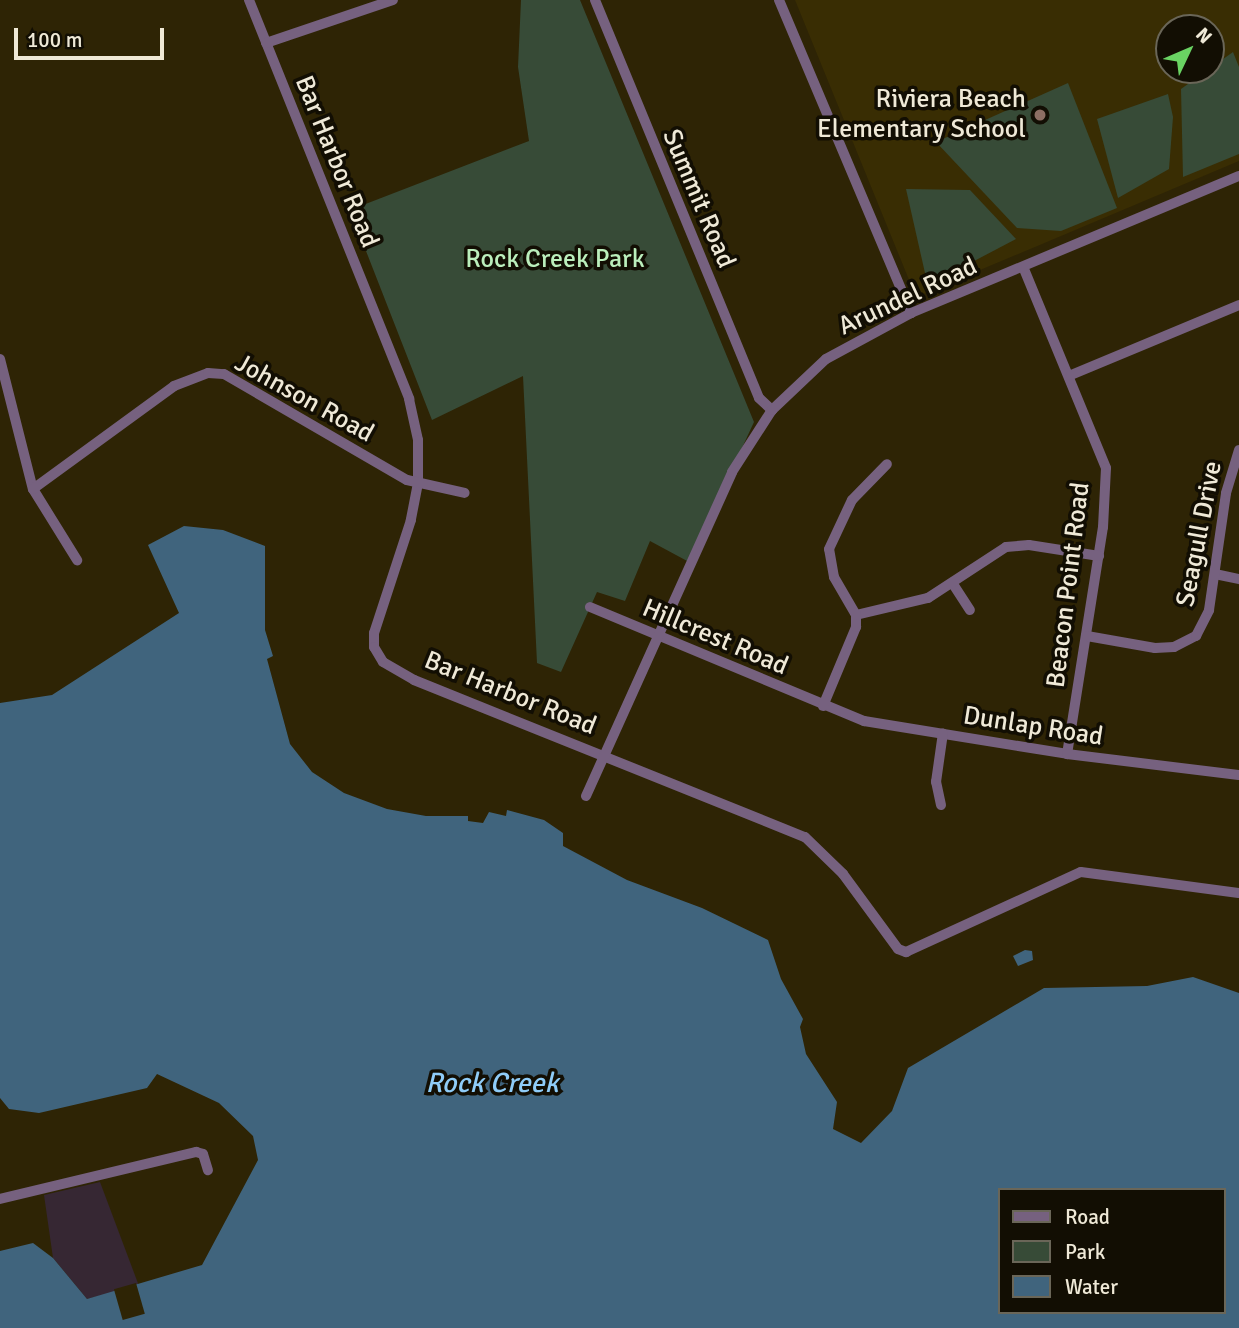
<!DOCTYPE html>
<style>
body{margin:0}
#map{position:relative;width:1239px;height:1328px;overflow:hidden;background:#2e2405;font-family:Signika,sans-serif}
div>[style]{position:absolute}
.commercial>*{inset:0;background:#362733}
.built>*{inset:0;background:#392d03}
.green>*{inset:0;background:#374b37}
.water>*{inset:0;background:#40647d}
.pier>*{inset:0;background:#2e2405;transform-origin:0 0}
.minor>*{height:10px;margin:-5px;padding:0 5px;transform-origin:5px;border-radius:5px;background:#76617f}
.dots>*{width:19px;height:19px;translate:-50% -50%;box-sizing:border-box;border:4px solid #120e03;border-radius:50%}
span{translate:-50% -50%;white-space:nowrap;text-align:center;line-height:1.15;-webkit-text-stroke:7px #120e03;paint-order:stroke}
.poi-label{font-size:26px;color:#efe9d7}
.right{translate:-100% -50%;text-align:right}
.street-label{font-size:26px;color:#efe9d7}
.park-label{font-size:26px;color:#bbefbc}
.water-label{font-size:28px;color:#8fccf7;font-style:italic}
.legend{position:absolute;left:998px;top:1188px;width:228px;height:126px;box-sizing:border-box;background:#120e03;border:2px solid #6a6658;margin:0;padding:9px 12px;list-style:none;font-size:21px;color:#efe9d7}
.legend li{display:flex;align-items:center;gap:14px;height:35px}
.legend b{width:35px;border:2px solid #6a6658}
.north{position:absolute;left:1155px;top:14px;width:70px;height:70px;box-sizing:border-box;background:#120e03;border:2px solid #6a6658;border-radius:50%;rotate:46deg;font-size:19px;font-weight:700;line-height:28px;text-align:center;color:#efe9d7}
.north::after{content:'';display:block;margin:auto;width:24px;height:32px;background:#6ad363;clip-path:polygon(50% 0,100% 100%,50% 72%,0 100%)}
.scale{position:absolute;left:14px;top:28px;width:150px;height:32px;box-sizing:border-box;border:4px solid #efe9d7;border-top:0;padding-left:9px;font-size:21px;line-height:24px;white-space:nowrap;color:#efe9d7;-webkit-text-stroke:5px #120e03;paint-order:stroke}
</style>
<div id="map">
<div class="commercial">
<i style="clip-path:polygon(100px 1182px,139px 1286px,87px 1299px,53px 1258px,44px 1195px)"></i>
</div>
<div class="built">
<i style="clip-path:polygon(evenodd,795px 0,1239px 0,1239px 161px,916px 297px,795px 0,1169px 28px,1211px 28px,1211px 70px,1169px 70px,1169px 28px)"></i>
</div>
<div class="green">
<i style="clip-path:polygon(521px 0,580px 0,754px 422px,689px 562px,650px 541px,625px 601px,597px 592px,561px 672px,537px 663px,523px 376px,432px 420px,350px 210px,529px 141px,518px 67px)"></i>
<i style="clip-path:polygon(1233px 52px,1239px 67px,1239px 154px,1183px 177px,1181px 89px)"></i>
<i style="clip-path:polygon(1068px 83px,1117px 208px,1061px 231px,1017px 228px,936px 142px)"></i>
<i style="clip-path:polygon(1168px 94px,1173px 117px,1169px 169px,1118px 198px,1097px 119px)"></i>
<i style="clip-path:polygon(906px 189px,970px 190px,1016px 239px,938px 280px,925px 273px)"></i>
</div>
<div class="water">
<i style="clip-path:polygon(evenodd,184px 526px,223px 530px,265px 546px,265px 630px,273px 656px,267px 659px,290px 744px,312px 772px,344px 793px,387px 809px,426px 816px,468px 816px,468px 821px,483px 823px,489px 812px,506px 816px,507px 810px,544px 820px,563px 833px,563px 846px,627px 880px,702px 908px,768px 940px,781px 979px,803px 1019px,800px 1027px,806px 1054px,837px 1102px,833px 1129px,861px 1143px,892px 1111px,908px 1068px,1044px 988px,1147px 986px,1193px 977px,1239px 993px,1239px 1328px,0 1328px,0 1251px,33px 1243px,53px 1258px,87px 1299px,202px 1265px,258px 1160px,253px 1136px,219px 1103px,157px 1074px,147px 1088px,39px 1113px,9px 1109px,0 1098px,0 703px,52px 695px,179px 613px,148px 545px,184px 526px,999px 1190px,1223px 1190px,1223px 1312px,999px 1312px,999px 1190px)"></i>
<i style="clip-path:polygon(1025px 950px,1032px 951px,1033px 960px,1018px 966px,1013px 956px)"></i>
</div>
<div class="pier">
<i style="left:136px;top:1283px;width:32px;height:23px;rotate:74deg"></i>
</div>
<div class="minor">
<i style="left:249px;top:0;width:430px;rotate:68.1deg"></i>
<i style="left:409px;top:399px;width:42px;rotate:77.6deg"></i>
<i style="left:418px;top:440px;width:43px;rotate:90deg"></i>
<i style="left:418px;top:483px;width:38px;rotate:101deg"></i>
<i style="left:411px;top:520px;width:119px;rotate:108.1deg"></i>
<i style="left:374px;top:633px;width:14px;rotate:90deg"></i>
<i style="left:374px;top:647px;width:17px;rotate:59deg"></i>
<i style="left:383px;top:662px;width:36px;rotate:30deg"></i>
<i style="left:414px;top:680px;width:421px;rotate:21.9deg"></i>
<i style="left:805px;top:837px;width:53px;rotate:44.2deg"></i>
<i style="left:843px;top:874px;width:93px;rotate:53.7deg"></i>
<i style="left:898px;top:949px;width:9px;rotate:21deg"></i>
<i style="left:906px;top:952px;width:192px;rotate:-24.6deg"></i>
<i style="left:1081px;top:872px;width:159px;rotate:7.6deg"></i>
<i style="left:595px;top:0;width:430px;rotate:67.6deg"></i>
<i style="left:759px;top:398px;width:18px;rotate:43deg"></i>
<i style="left:779px;top:0;width:340px;rotate:67.1deg"></i>
<i style="left:266px;top:43px;width:134px;rotate:-18.7deg"></i>
<i style="left:1024px;top:269px;width:215px;rotate:67.6deg"></i>
<i style="left:1106px;top:468px;width:59px;rotate:92.9deg"></i>
<i style="left:1103px;top:527px;width:230px;rotate:99deg"></i>
<i style="left:0;top:359px;width:134px;rotate:75.8deg"></i>
<i style="left:33px;top:489px;width:84px;rotate:58.2deg"></i>
<i style="left:1071px;top:375px;width:182px;rotate:-22.6deg"></i>
<i style="left:33px;top:489px;width:175px;rotate:-36.1deg"></i>
<i style="left:174px;top:386px;width:36px;rotate:-21deg"></i>
<i style="left:208px;top:373px;width:16px;rotate:4deg"></i>
<i style="left:224px;top:374px;width:211px;rotate:30.1deg"></i>
<i style="left:407px;top:480px;width:59px;rotate:12.6deg"></i>
<i style="left:1215px;top:574px;width:25px;rotate:12deg"></i>
<i style="left:953px;top:584px;width:31px;rotate:57deg"></i>
<i style="left:590px;top:607px;width:297px;rotate:22.6deg"></i>
<i style="left:864px;top:721px;width:206px;rotate:9.2deg"></i>
<i style="left:1067px;top:754px;width:173px;rotate:7deg"></i>
<i style="left:856px;top:615px;width:74px;rotate:-13.3deg"></i>
<i style="left:928px;top:598px;width:93px;rotate:-33.2deg"></i>
<i style="left:1006px;top:547px;width:23px;rotate:-5deg"></i>
<i style="left:1029px;top:545px;width:71px;rotate:8.9deg"></i>
<i style="left:1087px;top:636px;width:69px;rotate:10deg"></i>
<i style="left:1155px;top:648px;width:19px;rotate:-3deg"></i>
<i style="left:1174px;top:647px;width:25px;rotate:-27deg"></i>
<i style="left:1196px;top:636px;width:29px;rotate:-63deg"></i>
<i style="left:1209px;top:610px;width:118px;rotate:-81.7deg"></i>
<i style="left:1226px;top:493px;width:45px;rotate:-73.2deg"></i>
<i style="left:823px;top:706px;width:86px;rotate:-67.3deg"></i>
<i style="left:856px;top:627px;width:12px;rotate:-90deg"></i>
<i style="left:856px;top:615px;width:44px;rotate:-120.1deg"></i>
<i style="left:834px;top:577px;width:28px;rotate:-100deg"></i>
<i style="left:829px;top:549px;width:54px;rotate:-64.9deg"></i>
<i style="left:852px;top:500px;width:50px;rotate:-45.8deg"></i>
<i style="left:586px;top:796px;width:355px;rotate:-65.7deg"></i>
<i style="left:732px;top:472px;width:74px;rotate:-57.2deg"></i>
<i style="left:772px;top:410px;width:74px;rotate:-43.4deg"></i>
<i style="left:826px;top:359px;width:97px;rotate:-28.4deg"></i>
<i style="left:911px;top:313px;width:355px;rotate:-22.7deg"></i>
<i style="left:941px;top:805px;width:24px;rotate:-102deg"></i>
<i style="left:936px;top:782px;width:49px;rotate:-81.9deg"></i>
<i style="left:0;top:1199px;width:202px;rotate:-13.5deg"></i>
<i style="left:196px;top:1152px;width:7px;rotate:16deg"></i>
<i style="left:203px;top:1154px;width:17px;rotate:73deg"></i>
</div>
<div class="dots">
<i style="left:1040px;top:115px;background:#8d6e63"></i>
</div>
<div class="poi-label">
<span class="right" style="left:1026px;top:115px">Riviera Beach<br>Elementary School</span>
</div>
<div class="street-label">
<span style="left:336px;top:162px;rotate:68deg">Bar Harbor Road</span>
<span style="left:698px;top:199px;rotate:67deg">Summit Road</span>
<span style="left:908px;top:297px;rotate:-25deg">Arundel Road</span>
<span style="left:304px;top:399px;rotate:29deg">Johnson Road</span>
<span style="left:1200px;top:534px;rotate:-79deg">Seagull Drive</span>
<span style="left:1069px;top:585px;rotate:-83deg">Beacon Point Road</span>
<span style="left:715px;top:638px;rotate:23deg">Hillcrest Road</span>
<span style="left:510px;top:694px;rotate:22deg">Bar Harbor Road</span>
<span style="left:1033px;top:727px;rotate:9deg">Dunlap Road</span>
</div>
<div class="park-label">
<span style="left:555px;top:260px">Rock Creek Park</span>
</div>
<div class="water-label">
<span style="left:492px;top:1083px">Rock Creek</span>
</div>
<ul class="legend">
<li><b style="height:9px;background:#76617f"></b>Road</li>
<li><b style="height:19px;background:#374b37"></b>Park</li>
<li><b style="height:19px;background:#40647d"></b>Water</li>
</ul>
<div class="north">N</div>
<div class="scale">100 m</div>
</div>
